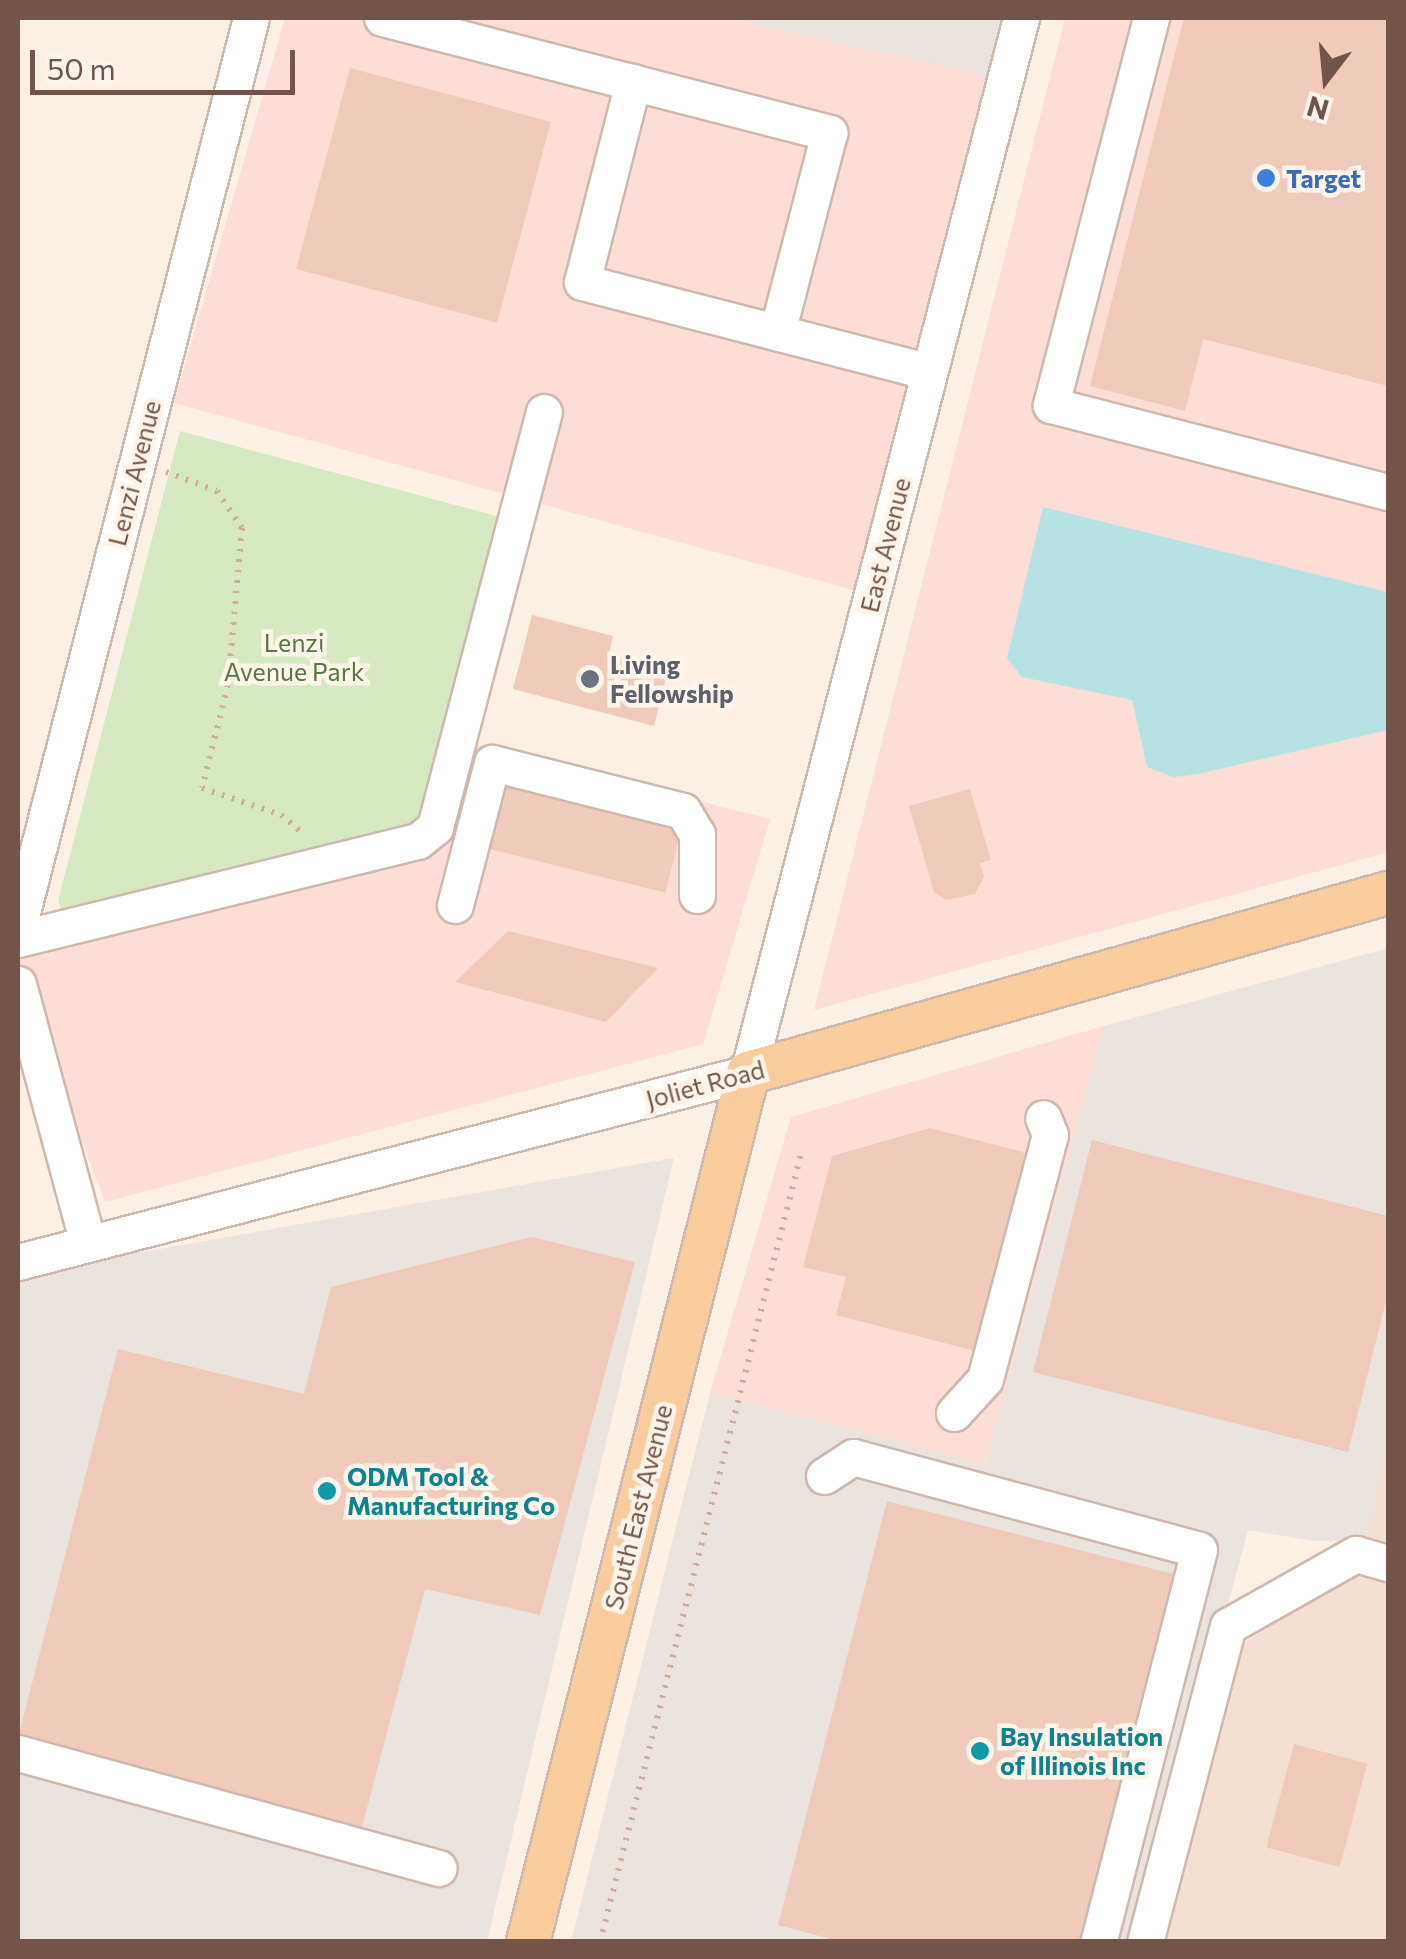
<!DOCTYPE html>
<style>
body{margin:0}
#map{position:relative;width:1406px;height:1959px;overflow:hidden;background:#fcefe3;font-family:Commissioner,sans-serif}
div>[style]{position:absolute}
.residential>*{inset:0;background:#f3e0d2}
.commercial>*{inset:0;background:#fcded7}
.industrial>*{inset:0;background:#ebe3de}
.green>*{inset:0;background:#d6e9c2}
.water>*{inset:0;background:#b8e3e5}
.building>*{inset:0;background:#f0cabb;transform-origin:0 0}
.path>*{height:6px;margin-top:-3px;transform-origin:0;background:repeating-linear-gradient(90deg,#d5ad9f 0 2.5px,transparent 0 10.5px)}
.roads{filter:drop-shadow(2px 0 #cfb8ad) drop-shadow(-2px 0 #cfb8ad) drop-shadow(0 2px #cfb8ad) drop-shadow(0 -2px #cfb8ad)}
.minor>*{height:35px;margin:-17.5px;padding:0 17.5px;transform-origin:17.5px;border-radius:17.5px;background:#fff}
.major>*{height:42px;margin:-21px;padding:0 21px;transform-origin:21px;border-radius:21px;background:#f9cc9d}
.dots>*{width:28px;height:28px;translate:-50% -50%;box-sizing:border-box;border:5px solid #fff4e9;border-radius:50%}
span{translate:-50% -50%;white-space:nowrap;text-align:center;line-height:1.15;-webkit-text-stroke:9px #fff4e9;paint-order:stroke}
.shop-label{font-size:25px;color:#366cbe;font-weight:700}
.left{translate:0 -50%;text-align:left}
.street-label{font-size:25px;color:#73544a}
.park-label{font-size:25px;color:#587842}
.worship-label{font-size:25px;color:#5b616d;font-weight:700}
.culture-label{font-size:25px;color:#0d838f;font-weight:700}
.frame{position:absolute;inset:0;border:20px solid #73544a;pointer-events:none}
.north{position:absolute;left:1276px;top:30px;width:100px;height:100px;-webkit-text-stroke:8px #fff4e9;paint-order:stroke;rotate:196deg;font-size:28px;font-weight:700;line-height:40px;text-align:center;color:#73544a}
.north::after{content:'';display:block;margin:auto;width:35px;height:45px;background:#73544a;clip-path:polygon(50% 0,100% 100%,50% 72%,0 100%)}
.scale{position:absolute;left:30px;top:50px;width:265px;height:45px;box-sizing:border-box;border:5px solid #73544a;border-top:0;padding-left:12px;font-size:30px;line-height:35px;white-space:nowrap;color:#73544a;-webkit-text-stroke:8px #fff4e9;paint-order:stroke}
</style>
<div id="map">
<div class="residential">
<i style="clip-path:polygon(1388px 1449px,1388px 1546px,1366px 1540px)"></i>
<i style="clip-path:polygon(1351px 1574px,1388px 1583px,1388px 1941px,1158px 1942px,1238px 1647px)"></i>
</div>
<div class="commercial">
<i style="clip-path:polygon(285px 18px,725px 18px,998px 78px,857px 591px,174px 403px)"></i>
<i style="clip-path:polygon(1065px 18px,1388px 18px,1388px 852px,814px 1010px)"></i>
<i style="clip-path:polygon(467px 742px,770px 819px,703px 1044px,105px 1202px,18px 971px,18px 942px)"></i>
<i style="clip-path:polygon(1104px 1026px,985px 1464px,710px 1393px,791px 1117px)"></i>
</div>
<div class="industrial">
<i style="clip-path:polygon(725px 18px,1014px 18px,998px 78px)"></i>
<i style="clip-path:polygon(1388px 948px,1388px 1449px,1366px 1540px,1314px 1541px,1248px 1530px,1138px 1941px,571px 1942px,710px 1393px,985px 1464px,1104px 1026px)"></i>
<i style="clip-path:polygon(674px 1158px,487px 1941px,18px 1942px,18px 1274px)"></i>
</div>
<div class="green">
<i style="clip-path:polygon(180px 431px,500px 517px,432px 797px,417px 825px,62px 911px,58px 901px)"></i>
</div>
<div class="water">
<i style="clip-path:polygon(1043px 507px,1388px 592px,1388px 730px,1193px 775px,1173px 777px,1147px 767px,1132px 700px,1022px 677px,1007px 658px)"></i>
</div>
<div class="building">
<i style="clip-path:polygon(1184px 18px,1388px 18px,1388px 386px,1203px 339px,1185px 411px,1090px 386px)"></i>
<i style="left:350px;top:68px;width:208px;height:208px;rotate:15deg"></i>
<i style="clip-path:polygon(532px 615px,613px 636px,609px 654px,668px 669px,654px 726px,513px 689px)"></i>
<i style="left:498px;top:783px;width:189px;height:66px;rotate:14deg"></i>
<i style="clip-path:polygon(970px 789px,991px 860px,980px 863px,984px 877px,975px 894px,946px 900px,934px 892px,909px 806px)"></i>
<i style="clip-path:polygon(508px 931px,658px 968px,606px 1022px,455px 982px)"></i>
<i style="clip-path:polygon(930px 1128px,1031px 1154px,979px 1352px,836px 1315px,846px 1277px,803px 1267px,832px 1156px)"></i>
<i style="clip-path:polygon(1092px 1140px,1388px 1216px,1388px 1293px,1348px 1452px,1033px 1372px)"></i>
<i style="clip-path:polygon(531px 1237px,635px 1262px,540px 1615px,425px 1589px,362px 1827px,18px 1738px,118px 1349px,304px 1394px,331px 1287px)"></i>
<i style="clip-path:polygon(887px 1501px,1181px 1576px,1088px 1942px,843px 1942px,778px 1925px)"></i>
<i style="left:1294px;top:1744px;width:76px;height:107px;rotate:15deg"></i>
</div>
<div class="path">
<i style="left:166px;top:472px;width:54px;rotate:20.4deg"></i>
<i style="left:217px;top:491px;width:45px;rotate:56deg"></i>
<i style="left:242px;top:528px;width:158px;rotate:95.1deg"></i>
<i style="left:228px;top:685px;width:106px;rotate:104.2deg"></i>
<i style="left:202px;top:788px;width:83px;rotate:18.9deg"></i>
<i style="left:281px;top:815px;width:31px;rotate:40deg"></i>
<i style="left:600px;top:1942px;width:813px;rotate:-75.69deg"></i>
</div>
<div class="roads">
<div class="minor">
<i style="left:382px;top:18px;width:462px;rotate:14.4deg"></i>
<i style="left:829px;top:133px;width:206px;rotate:104.6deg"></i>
<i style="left:1151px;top:18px;width:400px;rotate:104.5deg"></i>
<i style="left:1051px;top:405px;width:348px;rotate:14.5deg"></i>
<i style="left:633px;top:82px;width:206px;rotate:104.3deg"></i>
<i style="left:582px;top:282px;width:358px;rotate:14.5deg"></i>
<i style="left:455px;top:905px;width:147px;rotate:-75.4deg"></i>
<i style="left:492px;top:763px;width:197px;rotate:14.1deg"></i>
<i style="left:683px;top:811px;width:27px;rotate:59deg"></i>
<i style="left:697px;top:834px;width:61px;rotate:90deg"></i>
<i style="left:18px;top:928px;width:939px;rotate:-75.64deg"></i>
<i style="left:18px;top:939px;width:412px;rotate:-13.8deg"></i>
<i style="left:418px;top:841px;width:22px;rotate:-39deg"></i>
<i style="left:435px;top:827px;width:429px;rotate:-75.3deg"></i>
<i style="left:18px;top:984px;width:268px;rotate:74.9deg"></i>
<i style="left:18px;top:1262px;width:754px;rotate:-14.52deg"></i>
<i style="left:748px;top:1073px;width:1090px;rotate:-75.49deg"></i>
<i style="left:954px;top:1413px;width:46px;rotate:-47.6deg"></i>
<i style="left:985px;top:1379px;width:253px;rotate:-75.1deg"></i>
<i style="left:1050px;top:1135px;width:18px;rotate:-112deg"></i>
<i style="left:824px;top:1476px;width:35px;rotate:-33deg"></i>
<i style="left:853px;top:1457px;width:358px;rotate:15deg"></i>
<i style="left:1199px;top:1550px;width:405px;rotate:104.4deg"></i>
<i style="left:18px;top:1753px;width:436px;rotate:15.3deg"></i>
<i style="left:1145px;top:1942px;width:327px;rotate:-75.3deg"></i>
<i style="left:1228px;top:1626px;width:147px;rotate:-29.4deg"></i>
<i style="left:1356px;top:1554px;width:33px;rotate:16deg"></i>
</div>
<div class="major">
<i style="left:528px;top:1942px;width:896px;rotate:-75.79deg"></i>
<i style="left:748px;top:1073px;width:665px;rotate:-15.71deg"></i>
</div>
</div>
<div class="dots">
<i style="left:1266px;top:178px;background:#3f7fe0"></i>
<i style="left:590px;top:679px;background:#6b7280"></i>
<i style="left:327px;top:1491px;background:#0f9aa8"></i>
<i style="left:980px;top:1751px;background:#0f9aa8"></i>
</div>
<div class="shop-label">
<span class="left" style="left:1286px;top:178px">Target</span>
</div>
<div class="street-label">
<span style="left:134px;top:473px;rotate:-76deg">Lenzi Avenue</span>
<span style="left:885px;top:545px;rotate:-76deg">East Avenue</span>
<span style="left:705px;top:1084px;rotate:-15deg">Joliet Road</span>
<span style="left:638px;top:1507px;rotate:-76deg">South East Avenue</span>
</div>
<div class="park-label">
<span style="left:294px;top:657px">Lenzi<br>Avenue Park</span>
</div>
<div class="worship-label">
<span class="left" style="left:610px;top:679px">Living<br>Fellowship</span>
</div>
<div class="culture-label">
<span class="left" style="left:347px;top:1491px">ODM Tool &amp;<br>Manufacturing Co</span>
<span class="left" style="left:1000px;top:1751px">Bay Insulation<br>of Illinois Inc</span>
</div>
<div class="frame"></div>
<div class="north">N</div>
<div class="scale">50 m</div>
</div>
